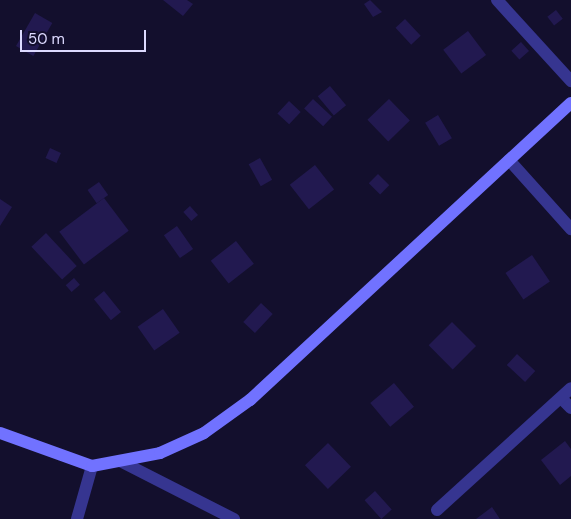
<!DOCTYPE html>
<style>
body{margin:0}
#map{position:relative;width:571px;height:519px;overflow:hidden;background:#130f2d;font-family:"DM Sans",sans-serif}
div>[style]{position:absolute}
.building>*{inset:0;background:#221950;transform-origin:0 0}
.street>*{height:12px;margin:-6px;padding:0 6px;transform-origin:6px;border-radius:6px;background:#363590}
.secondary>*{height:12px;margin:-6px;padding:0 6px;transform-origin:6px;border-radius:6px;background:#7172ff}
span{translate:-50% -50%;white-space:nowrap;text-align:center;line-height:1.15;-webkit-text-stroke:4px #130f2d;paint-order:stroke}
.scale{position:absolute;left:20px;top:30px;width:126px;height:22px;box-sizing:border-box;border:2px solid #dddaff;border-top:0;padding-left:6px;font-size:15px;line-height:18px;white-space:nowrap;color:#dddaff;-webkit-text-stroke:4px #130f2d;paint-order:stroke}
</style>
<div id="map">
<div class="building">
<i style="clip-path:polygon(163px 0,187px 0,193px 4px,183px 16px)"></i>
<i style="clip-path:polygon(370px 0,382px 12px,373px 17px,364px 4px)"></i>
<i style="left:556px;top:10px;width:11px;height:11px;rotate:52deg"></i>
<i style="left:35px;top:13px;width:20px;height:38px;rotate:30deg"></i>
<i style="left:405px;top:19px;width:23px;height:13px;rotate:47deg"></i>
<i style="left:468px;top:31px;width:30px;height:31px;rotate:53deg"></i>
<i style="left:521px;top:42px;width:12px;height:13px;rotate:48deg"></i>
<i style="left:330px;top:86px;width:25px;height:16px;rotate:50deg"></i>
<i style="left:313px;top:99px;width:26px;height:13px;rotate:43deg"></i>
<i style="left:389px;top:99px;width:30px;height:30px;rotate:46deg"></i>
<i style="left:289px;top:101px;width:16px;height:17px;rotate:43deg"></i>
<i style="left:438px;top:115px;width:27px;height:15px;rotate:59deg"></i>
<i style="left:50px;top:148px;width:12px;height:11px;rotate:24deg"></i>
<i style="left:260px;top:158px;width:25px;height:13px;rotate:61deg"></i>
<i style="left:315px;top:165px;width:31px;height:32px;rotate:52deg"></i>
<i style="left:378px;top:174px;width:16px;height:13px;rotate:45deg"></i>
<i style="left:99px;top:182px;width:16px;height:14px;rotate:55deg"></i>
<i style="left:104px;top:198px;width:41px;height:56px;rotate:53deg"></i>
<i style="clip-path:polygon(0 199px,12px 207px,0 226px)"></i>
<i style="left:190px;top:206px;width:12px;height:9px;rotate:48deg"></i>
<i style="left:177px;top:226px;width:28px;height:16px;rotate:55deg"></i>
<i style="left:46px;top:233px;width:45px;height:20px;rotate:47deg"></i>
<i style="left:236px;top:241px;width:29px;height:32px;rotate:52deg"></i>
<i style="left:532px;top:255px;width:32px;height:32px;rotate:56deg"></i>
<i style="left:74px;top:278px;width:9px;height:11px;rotate:49deg"></i>
<i style="left:104px;top:291px;width:27px;height:13px;rotate:51deg"></i>
<i style="left:261px;top:303px;width:16px;height:26px;rotate:43deg"></i>
<i style="left:163px;top:309px;width:29px;height:31px;rotate:55deg"></i>
<i style="left:452px;top:322px;width:34px;height:33px;rotate:45deg"></i>
<i style="left:517px;top:354px;width:25px;height:15px;rotate:43deg"></i>
<i style="left:394px;top:383px;width:31px;height:31px;rotate:50deg"></i>
<i style="clip-path:polygon(565px 441px,571px 449px,571px 476px,560px 485px,541px 460px)"></i>
<i style="left:328px;top:443px;width:33px;height:32px;rotate:46deg"></i>
<i style="left:375px;top:491px;width:25px;height:14px;rotate:48deg"></i>
<i style="clip-path:polygon(492px 507px,500px 519px,476px 519px)"></i>
</div>
<div class="street">
<i style="left:497px;top:0;width:110px;rotate:47.6deg"></i>
<i style="left:509px;top:160px;width:93px;rotate:48.1deg"></i>
<i style="left:561px;top:398px;width:14px;rotate:45deg"></i>
<i style="left:120px;top:461px;width:128px;rotate:27deg"></i>
<i style="left:437px;top:510px;width:181px;rotate:-42.3deg"></i>
<i style="left:77px;top:519px;width:55px;rotate:-74.2deg"></i>
</div>
<div class="secondary">
<i style="left:0;top:433px;width:98px;rotate:19.7deg"></i>
<i style="left:92px;top:466px;width:69px;rotate:-10.8deg"></i>
<i style="left:160px;top:453px;width:48px;rotate:-24.4deg"></i>
<i style="left:204px;top:433px;width:57px;rotate:-35.7deg"></i>
<i style="left:250px;top:400px;width:437px;rotate:-42.8deg"></i>
</div>
<div class="scale">50 m</div>
</div>
